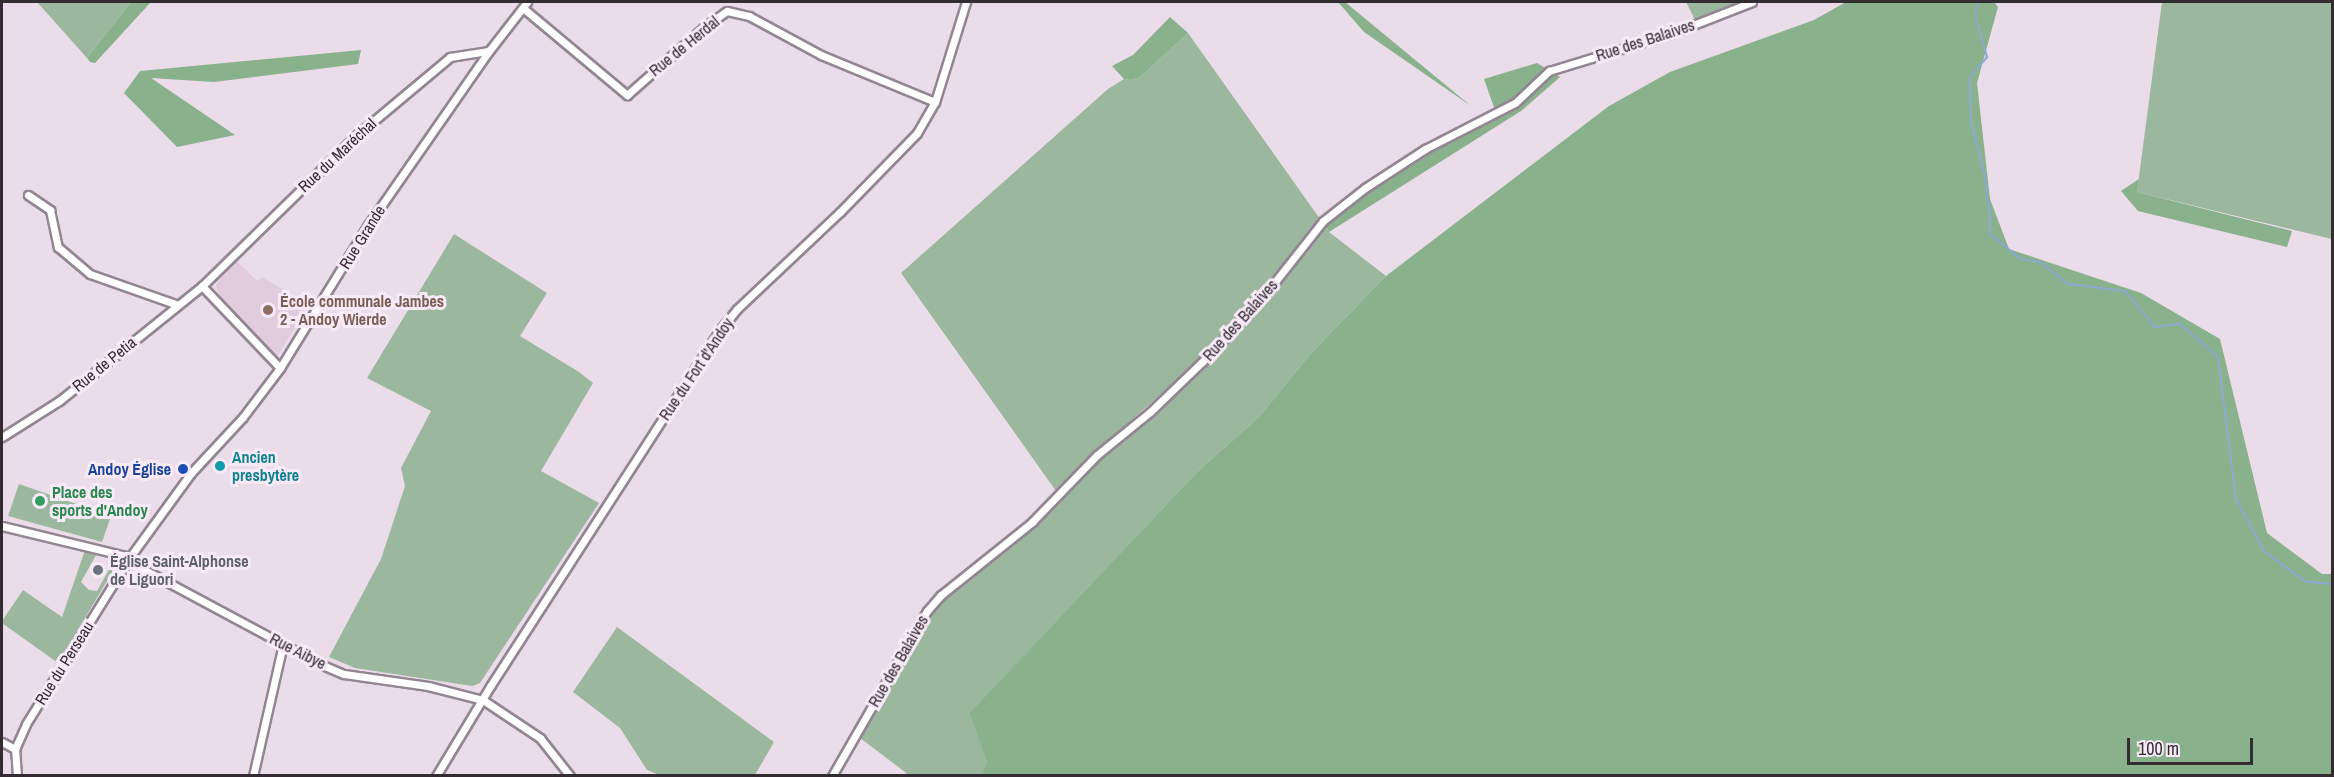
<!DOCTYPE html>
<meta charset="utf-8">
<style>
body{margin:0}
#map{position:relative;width:2334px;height:777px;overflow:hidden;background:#ebdce9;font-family:"Archivo Narrow",sans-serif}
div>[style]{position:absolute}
.built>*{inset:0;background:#e1ccde}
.green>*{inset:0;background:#9bb89e}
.forest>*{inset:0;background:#88b18c}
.stream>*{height:2px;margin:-1px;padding:0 1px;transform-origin:1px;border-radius:1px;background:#8ba9d2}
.roads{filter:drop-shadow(2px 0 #938692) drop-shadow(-2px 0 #938692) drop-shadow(0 2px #938692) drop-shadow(0 -2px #938692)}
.minor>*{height:7px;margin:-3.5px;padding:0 3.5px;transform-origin:3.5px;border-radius:3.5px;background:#fff}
.dots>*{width:16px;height:16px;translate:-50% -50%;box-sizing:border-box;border:3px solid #f8e9f6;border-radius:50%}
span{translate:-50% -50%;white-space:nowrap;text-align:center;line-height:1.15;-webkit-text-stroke:6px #f8e9f6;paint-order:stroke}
.street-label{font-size:16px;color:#332d32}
.education-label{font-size:16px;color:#785e54;font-weight:700}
.left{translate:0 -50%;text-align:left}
.culture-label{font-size:16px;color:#0d838f;font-weight:700}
.transit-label{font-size:16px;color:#164399;font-weight:700}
.right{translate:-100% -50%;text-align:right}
.leisure-label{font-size:16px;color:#27864d;font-weight:700}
.worship-label{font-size:16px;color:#5b616d;font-weight:700}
.frame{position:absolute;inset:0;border:3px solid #332d32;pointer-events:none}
.scale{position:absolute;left:2127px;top:738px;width:126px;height:27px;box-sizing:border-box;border:3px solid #332d32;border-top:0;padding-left:8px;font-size:18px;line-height:21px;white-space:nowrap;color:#332d32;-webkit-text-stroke:4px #f8e9f6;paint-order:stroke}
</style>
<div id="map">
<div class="built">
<i style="clip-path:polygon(236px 260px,257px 281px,262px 277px,309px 305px,278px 355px,273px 355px,219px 296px,216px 285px)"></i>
</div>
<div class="green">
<i style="clip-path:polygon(37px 2px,131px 2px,87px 58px)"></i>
<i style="clip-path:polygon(1686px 2px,1752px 2px,1697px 24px)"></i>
<i style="clip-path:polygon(2162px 2px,2332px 2px,2332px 239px,2137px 192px)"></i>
<i style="clip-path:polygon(1188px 33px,1320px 219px,1261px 295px,1200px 360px,1095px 452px,1056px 491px,901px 273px,1108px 89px,1124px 79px,1131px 80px,1140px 77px)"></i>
<i style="clip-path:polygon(1323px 221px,1329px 232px,1386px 276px,1313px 351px,1259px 417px,1197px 472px,971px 713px,987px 763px,983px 775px,909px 775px,860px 738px,931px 612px,943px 596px,1033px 524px,1098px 458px,1266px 298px)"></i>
<i style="clip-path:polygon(454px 234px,547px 293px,520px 336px,579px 372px,593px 383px,541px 471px,599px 503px,480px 683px,472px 686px,355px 668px,329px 657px,381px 559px,405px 486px,401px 468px,431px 411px,367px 378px)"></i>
<i style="clip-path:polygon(19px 484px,111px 516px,102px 542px,8px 516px)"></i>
<i style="clip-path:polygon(85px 550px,96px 555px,81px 582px,89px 590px,97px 591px,112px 564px,116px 566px,58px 663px,2px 623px,2px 621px,23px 590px,62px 617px)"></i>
<i style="clip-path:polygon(617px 627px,774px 742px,755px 775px,659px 775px,647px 770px,620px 728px,573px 692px)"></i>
</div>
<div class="forest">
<i style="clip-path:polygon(131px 2px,151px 2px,95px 63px,90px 62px,87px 58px)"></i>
<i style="clip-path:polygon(1338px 2px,1345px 2px,1471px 106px,1364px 32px)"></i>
<i style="clip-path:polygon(1846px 2px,1994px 2px,1998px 7px,1977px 83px,1990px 199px,2009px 249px,2141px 293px,2220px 339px,2267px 533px,2322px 574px,2332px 574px,2332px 775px,982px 775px,987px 763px,970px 713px,1197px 472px,1259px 417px,1313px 351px,1386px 276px,1609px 106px,1670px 72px,1814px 20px)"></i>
<i style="clip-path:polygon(1170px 17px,1188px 33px,1140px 77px,1131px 80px,1124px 79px,1112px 66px,1133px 55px)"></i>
<i style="clip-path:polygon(361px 50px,358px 64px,214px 82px,151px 78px,235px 135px,177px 147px,124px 93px,140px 71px)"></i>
<i style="clip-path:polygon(1537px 63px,1560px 77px,1521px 111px,1329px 232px,1323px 221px,1425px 149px,1496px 113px,1484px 79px)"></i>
<i style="clip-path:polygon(2139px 179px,2137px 192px,2292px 231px,2287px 247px,2138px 211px,2121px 191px)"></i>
</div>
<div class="stream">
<i style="left:1978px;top:2px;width:13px;rotate:103deg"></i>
<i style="left:1975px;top:15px;width:44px;rotate:74.1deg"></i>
<i style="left:1987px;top:57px;width:26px;rotate:130deg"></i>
<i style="left:1970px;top:77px;width:46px;rotate:88.8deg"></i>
<i style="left:1971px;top:123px;width:51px;rotate:75.1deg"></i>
<i style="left:1984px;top:172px;width:44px;rotate:82.2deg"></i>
<i style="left:1990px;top:216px;width:18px;rotate:90deg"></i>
<i style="left:1990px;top:234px;width:40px;rotate:39deg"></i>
<i style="left:2021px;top:259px;width:19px;rotate:9deg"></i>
<i style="left:2040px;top:262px;width:36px;rotate:38deg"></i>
<i style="left:2068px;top:284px;width:57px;rotate:7deg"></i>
<i style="left:2125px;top:291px;width:47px;rotate:50.2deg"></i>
<i style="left:2155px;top:327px;width:25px;rotate:-7deg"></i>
<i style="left:2180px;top:324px;width:50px;rotate:41deg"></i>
<i style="left:2218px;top:357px;width:143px;rotate:82.8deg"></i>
<i style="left:2236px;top:499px;width:59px;rotate:61.7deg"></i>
<i style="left:2264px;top:551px;width:52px;rotate:36.4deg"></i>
<i style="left:2306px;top:582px;width:26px;rotate:4deg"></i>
</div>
<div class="roads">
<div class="minor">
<i style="left:523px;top:8px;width:136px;rotate:39.9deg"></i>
<i style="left:627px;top:95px;width:103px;rotate:-41.4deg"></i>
<i style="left:704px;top:27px;width:28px;rotate:-35deg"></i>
<i style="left:727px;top:11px;width:23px;rotate:13deg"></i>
<i style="left:749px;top:16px;width:82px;rotate:28.4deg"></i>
<i style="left:821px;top:55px;width:123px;rotate:22.4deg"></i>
<i style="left:28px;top:195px;width:27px;rotate:34deg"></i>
<i style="left:50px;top:210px;width:38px;rotate:78deg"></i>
<i style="left:58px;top:247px;width:42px;rotate:40.2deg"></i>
<i style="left:90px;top:274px;width:93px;rotate:19.4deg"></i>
<i style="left:202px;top:286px;width:113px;rotate:46.4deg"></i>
<i style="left:2px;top:437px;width:67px;rotate:-32.3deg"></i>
<i style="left:59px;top:401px;width:184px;rotate:-38.8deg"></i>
<i style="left:202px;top:286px;width:218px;rotate:-44.3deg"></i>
<i style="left:358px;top:134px;width:120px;rotate:-39.9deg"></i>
<i style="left:450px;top:57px;width:39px;rotate:-9deg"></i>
<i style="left:2px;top:526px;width:132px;rotate:13.6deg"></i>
<i style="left:130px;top:557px;width:18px;rotate:43deg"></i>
<i style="left:143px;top:569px;width:201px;rotate:28.2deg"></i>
<i style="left:320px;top:664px;width:26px;rotate:23deg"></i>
<i style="left:344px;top:674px;width:85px;rotate:8.1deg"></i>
<i style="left:428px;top:686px;width:57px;rotate:14.3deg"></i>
<i style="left:483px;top:700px;width:69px;rotate:33.7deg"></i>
<i style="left:540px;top:738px;width:48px;rotate:51.7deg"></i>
<i style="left:2px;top:742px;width:15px;rotate:28deg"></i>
<i style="left:17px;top:776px;width:27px;rotate:-94deg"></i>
<i style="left:15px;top:749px;width:27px;rotate:-66deg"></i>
<i style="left:26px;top:724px;width:197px;rotate:-58.1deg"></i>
<i style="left:130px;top:557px;width:104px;rotate:-54deg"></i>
<i style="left:191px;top:473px;width:76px;rotate:-47.1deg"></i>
<i style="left:243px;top:417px;width:61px;rotate:-52.9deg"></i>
<i style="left:280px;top:368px;width:168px;rotate:-58.4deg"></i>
<i style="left:368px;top:225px;width:212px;rotate:-55.2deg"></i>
<i style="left:489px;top:51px;width:62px;rotate:-52.2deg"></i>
<i style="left:253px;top:776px;width:135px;rotate:-77.2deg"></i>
<i style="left:436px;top:776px;width:106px;rotate:-58.9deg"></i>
<i style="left:491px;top:685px;width:422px;rotate:-57.2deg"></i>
<i style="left:720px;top:330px;width:27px;rotate:-51deg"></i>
<i style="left:737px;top:309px;width:141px;rotate:-43.3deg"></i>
<i style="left:840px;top:212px;width:110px;rotate:-45.7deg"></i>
<i style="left:917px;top:133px;width:36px;rotate:-60deg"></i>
<i style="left:935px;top:102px;width:105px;rotate:-72.8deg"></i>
<i style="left:832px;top:776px;width:190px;rotate:-60.1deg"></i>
<i style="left:927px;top:611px;width:21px;rotate:-49deg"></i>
<i style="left:941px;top:595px;width:117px;rotate:-38.7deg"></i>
<i style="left:1032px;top:522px;width:93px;rotate:-45.9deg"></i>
<i style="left:1097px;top:455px;width:68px;rotate:-39.1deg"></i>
<i style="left:1150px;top:412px;width:72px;rotate:-43.9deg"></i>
<i style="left:1202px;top:362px;width:89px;rotate:-46.8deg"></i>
<i style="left:1263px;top:297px;width:97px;rotate:-51.7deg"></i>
<i style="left:1323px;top:221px;width:53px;rotate:-38.2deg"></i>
<i style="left:1365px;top:188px;width:72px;rotate:-33deg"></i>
<i style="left:1425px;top:149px;width:101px;rotate:-27.1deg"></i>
<i style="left:1515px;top:103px;width:47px;rotate:-43.3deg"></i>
<i style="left:1549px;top:71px;width:127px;rotate:-17deg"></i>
<i style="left:1670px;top:34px;width:88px;rotate:-21.3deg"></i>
</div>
</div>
<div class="dots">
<i style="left:268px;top:310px;background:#8d6e63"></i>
<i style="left:220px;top:466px;background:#0f9aa8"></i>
<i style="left:183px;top:469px;background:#1a4fb4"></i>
<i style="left:40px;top:501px;background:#2e9e5b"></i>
<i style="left:98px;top:570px;background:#6b7280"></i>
</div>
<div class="street-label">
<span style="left:1645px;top:40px;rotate:-18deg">Rue des Balaives</span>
<span style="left:684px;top:46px;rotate:-39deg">Rue de Herdal</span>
<span style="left:337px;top:155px;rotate:-43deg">Rue du Maréchal</span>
<span style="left:362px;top:237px;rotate:-58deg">Rue Grande</span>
<span style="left:1240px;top:320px;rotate:-48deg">Rue des Balaives</span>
<span style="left:104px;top:364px;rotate:-39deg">Rue de Petia</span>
<span style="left:696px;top:369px;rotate:-56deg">Rue du Fort d'Andoy</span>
<span style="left:298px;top:651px;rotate:27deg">Rue Aibye</span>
<span style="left:898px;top:661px;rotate:-60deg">Rue des Balaives</span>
<span style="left:64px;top:663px;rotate:-58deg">Rue du Perseau</span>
</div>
<div class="education-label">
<span class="left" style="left:280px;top:310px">École communale Jambes<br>2 - Andoy Wierde</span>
</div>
<div class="culture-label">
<span class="left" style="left:232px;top:466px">Ancien<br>presbytère</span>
</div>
<div class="transit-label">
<span class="right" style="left:171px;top:469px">Andoy Église</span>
</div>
<div class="leisure-label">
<span class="left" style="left:52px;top:501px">Place des<br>sports d'Andoy</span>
</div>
<div class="worship-label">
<span class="left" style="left:110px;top:570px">Église Saint-Alphonse<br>de Liguori</span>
</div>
<div class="frame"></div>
<div class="scale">100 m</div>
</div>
